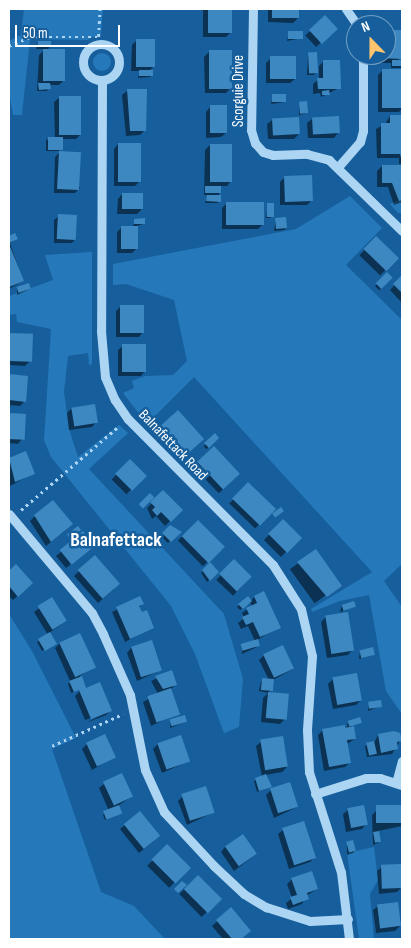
<!DOCTYPE html>
<style>
body{margin:0}
#map{position:relative;width:411px;height:948px;overflow:hidden;background:#165f9c;font-family:"Sofia Sans Condensed",sans-serif}
div>[style]{position:absolute}
.green>*{inset:0;background:#2578b9}
.round{border-radius:50%}
.shadow>*{inset:0;background:#0007;transform-origin:0 0}
.building>*{inset:0;background:#3e88c2;transform-origin:0 0}
.path>*{height:2.5px;margin-top:-1.25px;transform-origin:0;background:repeating-linear-gradient(90deg,#acd4f3 0 2.5px,transparent 0 6.5px)}
.minor>*{height:9px;margin:-4.5px;padding:0 4.5px;transform-origin:4.5px;border-radius:4.5px;background:#acd4f3}
.minor>.ring{margin:-4.5px;padding:0;box-sizing:content-box;background:none;border:9px solid #acd4f3;border-radius:50%}
span{translate:-50% -50%;white-space:nowrap;text-align:center;line-height:1.15;-webkit-text-stroke:5px #165f9c;paint-order:stroke}
.street-label{font-size:15px;color:#fff}
.district-label{font-size:20px;color:#fff;font-weight:700}
.frame{position:absolute;inset:0;border:10px solid #fff;pointer-events:none}
.north{position:absolute;left:346px;top:15px;width:50px;height:50px;box-sizing:border-box;background:#165f9c;border:1px solid #739fc4;border-radius:50%;rotate:338deg;font-size:14px;font-weight:700;line-height:20px;text-align:center;color:#fff}
.north::after{content:'';display:block;margin:auto;width:18px;height:22px;background:#ffc56e;clip-path:polygon(50% 0,100% 100%,50% 72%,0 100%)}
.scale{position:absolute;left:15px;top:25px;width:105px;height:22px;box-sizing:border-box;border:2px solid #fff;border-top:0;padding-left:6px;font-size:15px;line-height:18px;white-space:nowrap;color:#fff;-webkit-text-stroke:4px #165f9c;paint-order:stroke}
</style>
<div id="map">
<div class="green">
<i style="clip-path:polygon(24px 9px,103px 9px,101px 34px,87px 40px,30px 39px,22px 115px,13px 115px,9px 92px,9px 41px,21px 35px)"></i>
<i class="round" style="left:93px;top:53px;width:18px;height:18px"></i>
<i style="clip-path:polygon(350px 196px,382px 228px,346px 265px,402px 320px,402px 564px,384px 581px,402px 607px,402px 714px,386px 691px,369px 595px,340px 601px,312px 612px,311px 609px,372px 572px,194px 377px,147px 424px,123px 393px,134px 388px,132px 381px,145px 376px,173px 375px,187px 361px,174px 300px,126px 284px,113px 285px,113px 264px,296px 229px)"></i>
<i style="clip-path:polygon(402px 199px,402px 213px,398px 213px,390px 204px)"></i>
<i style="clip-path:polygon(92px 252px,92px 364px,89px 365px,88px 353px,68px 356px,64px 392px,69px 429px,78px 457px,119px 425px,128px 433px,89px 469px,224px 614px,243px 679px,239px 727px,224px 733px,195px 654px,171px 606px,51px 457px,44px 440px,51px 329px,17px 322px,16px 314px,9px 315px,9px 296px,53px 280px,45px 255px)"></i>
<i style="clip-path:polygon(9px 614px,32px 651px,76px 738px,52px 749px,101px 892px,134px 906px,165px 939px,9px 939px)"></i>
<i style="clip-path:polygon(374px 847px,378px 880px,370px 894px,374px 939px,359px 939px,347px 853px)"></i>
</div>
<div class="shadow">
<i style="clip-path:polygon(203px 9px,231px 9px,231px 32px,226px 37px,203px 37px)"></i>
<i style="clip-path:polygon(268px 9px,298px 9px,298px 18px,293px 23px,268px 22px)"></i>
<i style="left:325px;top:17px;width:16px;height:27px;rotate:47deg"></i>
<i style="clip-path:polygon(386px 31px,400px 58px,397px 61px,402px 61px,402px 68px,391px 68px,391px 63px,376px 63px,377px 55px,386px 55px)"></i>
<i style="clip-path:polygon(289px 33px,302px 38px,287px 41px)"></i>
<i style="clip-path:polygon(137px 40px,153px 67px,149px 71px,152px 75px,150px 77px,138px 78px,140px 71px,131px 71px,132px 45px)"></i>
<i style="clip-path:polygon(38px 43px,50px 47px,47px 50px,64px 80px,59px 85px,49px 85px,47px 91px,37px 91px,39px 55px,45px 49px,36px 49px)"></i>
<i style="clip-path:polygon(209px 52px,231px 88px,226px 93px,205px 93px,204px 57px)"></i>
<i style="clip-path:polygon(308px 54px,316px 72px,314px 75px,307px 75px)"></i>
<i style="clip-path:polygon(271px 58px,295px 79px,290px 83px,266px 83px,266px 63px)"></i>
<i style="clip-path:polygon(323px 62px,339px 88px,321px 97px,320px 93px,313px 94px,313px 84px,319px 79px,319px 66px)"></i>
<i style="clip-path:polygon(383px 70px,402px 71px,402px 109px,399px 112px,378px 112px,378px 75px)"></i>
<i style="clip-path:polygon(127px 91px,145px 130px,140px 135px,126px 136px,122px 95px)"></i>
<i style="clip-path:polygon(273px 95px,285px 102px,271px 104px)"></i>
<i style="clip-path:polygon(59px 98px,81px 134px,76px 139px,62px 139px,59px 151px,46px 151px,46px 140px,55px 138px,54px 102px)"></i>
<i style="clip-path:polygon(300px 103px,307px 112px,304px 114px,299px 115px)"></i>
<i style="clip-path:polygon(210px 107px,226px 133px,221px 137px,206px 138px,206px 112px)"></i>
<i style="clip-path:polygon(390px 116px,402px 116px,402px 164px,399px 164px,399px 158px,377px 158px,376px 129px,385px 124px)"></i>
<i style="clip-path:polygon(312px 119px,338px 133px,334px 138px,308px 138px,307px 123px)"></i>
<i style="clip-path:polygon(272px 120px,299px 134px,294px 139px,268px 139px,267px 124px)"></i>
<i style="clip-path:polygon(118px 144px,140px 181px,135px 186px,114px 186px,114px 149px)"></i>
<i style="clip-path:polygon(210px 145px,231px 181px,227px 186px,220px 186px,218px 203px,205px 203px,208px 195px,204px 195px,205px 150px)"></i>
<i style="clip-path:polygon(59px 153px,80px 188px,75px 193px,54px 193px,55px 157px)"></i>
<i style="clip-path:polygon(382px 166px,402px 166px,402px 202px,394px 205px,388px 187px,377px 187px,377px 171px)"></i>
<i style="clip-path:polygon(285px 177px,312px 200px,307px 205px,280px 205px,280px 182px)"></i>
<i style="clip-path:polygon(122px 194px,142px 209px,137px 214px,117px 214px,118px 199px)"></i>
<i style="clip-path:polygon(226px 204px,263px 224px,258px 229px,222px 229px,222px 208px)"></i>
<i style="clip-path:polygon(268px 204px,273px 216px,270px 218px,266px 218px)"></i>
<i style="clip-path:polygon(59px 216px,76px 238px,72px 243px,54px 243px,54px 220px)"></i>
<i style="clip-path:polygon(276px 219px,286px 228px,284px 230px,274px 231px)"></i>
<i style="clip-path:polygon(135px 220px,143px 224px,137px 226px,137px 248px,132px 253px,117px 253px,117px 232px,122px 227px,133px 227px)"></i>
<i style="clip-path:polygon(15px 235px,17px 239px,10px 243px,23px 281px,9px 289px,9px 237px)"></i>
<i style="left:376px;top:238px;width:29px;height:24px;rotate:44deg"></i>
<i style="left:387px;top:274px;width:6px;height:17px;rotate:45deg"></i>
<i style="clip-path:polygon(402px 277px,402px 303px,390px 290px)"></i>
<i style="clip-path:polygon(17px 289px,30px 289px,17px 295px)"></i>
<i style="clip-path:polygon(121px 306px,143px 332px,139px 337px,116px 337px,116px 311px)"></i>
<i style="clip-path:polygon(9px 334px,30px 361px,25px 366px,9px 365px)"></i>
<i style="clip-path:polygon(123px 346px,145px 371px,141px 376px,118px 376px,118px 350px)"></i>
<i style="clip-path:polygon(9px 375px,27px 377px,25px 401px,20px 406px,9px 405px)"></i>
<i style="clip-path:polygon(72px 408px,96px 422px,92px 427px,69px 430px,67px 413px)"></i>
<i style="clip-path:polygon(178px 412px,197px 444px,181px 458px,157px 431px)"></i>
<i style="clip-path:polygon(9px 414px,25px 416px,22px 439px,18px 444px,9px 443px)"></i>
<i style="left:215px;top:435px;width:4px;height:16px;rotate:45deg"></i>
<i style="left:214px;top:448px;width:36px;height:28px;rotate:46deg"></i>
<i style="clip-path:polygon(25px 452px,34px 473px,10px 486px,9px 459px)"></i>
<i style="left:130px;top:461px;width:21px;height:26px;rotate:45deg"></i>
<i style="left:248px;top:484px;width:36px;height:27px;rotate:44deg"></i>
<i style="clip-path:polygon(163px 492px,181px 510px,165px 526px,156px 516px,152px 519px,147px 508px)"></i>
<i style="clip-path:polygon(35px 516px,67px 529px,46px 546px,30px 521px)"></i>
<i style="left:198px;top:521px;width:36px;height:28px;rotate:46deg"></i>
<i style="left:283px;top:521px;width:24px;height:27px;rotate:45deg"></i>
<i style="clip-path:polygon(171px 526px,180px 532px,168px 543px,161px 536px)"></i>
<i style="clip-path:polygon(83px 533px,89px 550px,66px 568px,56px 556px)"></i>
<i style="left:315px;top:551px;width:42px;height:31px;rotate:54deg"></i>
<i style="left:234px;top:561px;width:23px;height:26px;rotate:43deg"></i>
<i style="clip-path:polygon(210px 564px,218px 572px,207px 582px,201px 573px)"></i>
<i style="clip-path:polygon(16px 566px,27px 588px,13px 600px,9px 596px,9px 573px)"></i>
<i style="clip-path:polygon(79px 571px,114px 589px,98px 603px,74px 576px)"></i>
<i style="clip-path:polygon(248px 597px,251px 601px,254px 597px,279px 627px,257px 640px,257px 647px,242px 654px,242px 647px,255px 641px,248px 626px,241px 629px,238px 623px,244px 618px,242px 613px,252px 606px,250px 602px,240px 610px,237px 607px)"></i>
<i style="clip-path:polygon(139px 598px,142px 604px,138px 608px,153px 627px,125px 642px,112px 612px)"></i>
<i style="clip-path:polygon(52px 599px,66px 621px,49px 633px,55px 644px,42px 651px,37px 642px,48px 635px,34px 612px)"></i>
<i style="clip-path:polygon(342px 605px,354px 607px,340px 612px)"></i>
<i style="clip-path:polygon(326px 617px,352px 650px,348px 655px,327px 658px,321px 622px)"></i>
<i style="clip-path:polygon(60px 643px,94px 667px,80px 676px,85px 687px,71px 693px,68px 684px,70px 681px,55px 648px)"></i>
<i style="clip-path:polygon(131px 648px,161px 670px,137px 681px,127px 653px)"></i>
<i style="clip-path:polygon(360px 651px,373px 655px,359px 659px)"></i>
<i style="clip-path:polygon(264px 655px,293px 669px,273px 680px,269px 693px,285px 719px,280px 724px,261px 722px,263px 698px,268px 693px,259px 691px,261px 681px,269px 680px,259px 660px)"></i>
<i style="clip-path:polygon(171px 672px,175px 685px,170px 690px,178px 713px,151px 726px,143px 702px,158px 694px,151px 681px)"></i>
<i style="clip-path:polygon(333px 679px,361px 700px,356px 705px,333px 709px,328px 684px)"></i>
<i style="clip-path:polygon(80px 691px,111px 710px,106px 715px,86px 723px,107px 712px,85px 720px,75px 696px)"></i>
<i style="clip-path:polygon(369px 705px,381px 706px,368px 711px)"></i>
<i style="clip-path:polygon(171px 721px,185px 722px,170px 728px)"></i>
<i style="clip-path:polygon(348px 721px,360px 722px,352px 726px,355px 739px,347px 744px,350px 762px,345px 767px,324px 771px,318px 735px,323px 730px,347px 728px)"></i>
<i style="clip-path:polygon(378px 735px,400px 741px,392px 754px,367px 757px,365px 746px,374px 743px)"></i>
<i style="clip-path:polygon(261px 742px,287px 767px,282px 772px,265px 775px,270px 787px,257px 792px,254px 781px,262px 777px,256px 746px)"></i>
<i style="clip-path:polygon(87px 744px,114px 757px,92px 770px,82px 749px)"></i>
<i style="clip-path:polygon(158px 744px,189px 761px,162px 773px,153px 749px)"></i>
<i style="clip-path:polygon(104px 784px,132px 796px,118px 806px,118px 814px,105px 820px,103px 815px,109px 811px,99px 788px)"></i>
<i style="clip-path:polygon(271px 790px,297px 807px,274px 818px,266px 795px)"></i>
<i style="clip-path:polygon(183px 796px,214px 812px,187px 825px,178px 801px)"></i>
<i style="clip-path:polygon(402px 806px,402px 826px,378px 831px,380px 842px,373px 845px,372px 815px,377px 810px)"></i>
<i style="clip-path:polygon(348px 810px,366px 824px,362px 829px,346px 832px,343px 814px)"></i>
<i style="clip-path:polygon(125px 825px,154px 841px,139px 853px,120px 829px)"></i>
<i style="clip-path:polygon(283px 830px,314px 858px,310px 862px,289px 869px,278px 834px)"></i>
<i style="clip-path:polygon(347px 843px,355px 851px,353px 853px,347px 855px)"></i>
<i style="left:167px;top:846px;width:31px;height:28px;rotate:45deg"></i>
<i style="clip-path:polygon(225px 847px,256px 854px,234px 871px,221px 852px)"></i>
<i style="clip-path:polygon(382px 867px,402px 887px,397px 892px,379px 894px,377px 871px)"></i>
<i style="left:198px;top:876px;width:32px;height:26px;rotate:46deg"></i>
<i style="clip-path:polygon(292px 879px,317px 889px,306px 896px,302px 904px,288px 909px,286px 903px,292px 898px,287px 884px)"></i>
<i style="clip-path:polygon(378px 906px,400px 926px,395px 931px,376px 933px,373px 910px)"></i>
<i style="clip-path:polygon(231px 909px,245px 935px,240px 939px,223px 939px,212px 926px)"></i>
</div>
<div class="building">
<i style="left:208px;top:9px;width:24px;height:24px"></i>
<i style="left:272px;top:9px;width:27px;height:9px"></i>
<i style="left:325px;top:15px;width:19px;height:22px;rotate:47deg"></i>
<i style="clip-path:polygon(386px 30px,402px 30px,401px 59px,381px 58px,381px 55px,386px 55px)"></i>
<i style="left:303px;top:31px;width:8px;height:15px;rotate:90deg"></i>
<i style="left:136px;top:39px;width:19px;height:28px"></i>
<i style="left:38px;top:41px;width:13px;height:6px"></i>
<i style="left:43px;top:49px;width:22px;height:32px"></i>
<i style="left:232px;top:50px;width:39px;height:23px;rotate:90deg"></i>
<i style="left:317px;top:52px;width:21px;height:9px;rotate:87deg"></i>
<i style="left:270px;top:56px;width:26px;height:23px"></i>
<i style="clip-path:polygon(323px 60px,340px 60px,341px 89px,318px 89px,317px 78px,323px 78px)"></i>
<i style="left:392px;top:60px;width:10px;height:6px"></i>
<i style="left:382px;top:69px;width:20px;height:39px"></i>
<i style="left:139px;top:70px;width:14px;height:6px"></i>
<i style="clip-path:polygon(38px 83px,50px 83px,51px 89px,39px 90px)"></i>
<i style="clip-path:polygon(127px 89px,147px 89px,146px 131px,130px 131px)"></i>
<i style="clip-path:polygon(329px 90px,330px 95px,322px 95px,322px 91px)"></i>
<i style="left:272px;top:94px;width:14px;height:8px"></i>
<i style="left:59px;top:96px;width:22px;height:39px"></i>
<i style="left:307px;top:101px;width:12px;height:8px;rotate:85deg"></i>
<i style="left:227px;top:105px;width:28px;height:17px;rotate:90deg"></i>
<i style="clip-path:polygon(390px 115px,402px 115px,402px 162px,400px 154px,381px 154px,381px 123px,390px 123px)"></i>
<i style="left:339px;top:116px;width:17px;height:27px;rotate:87deg"></i>
<i style="left:299px;top:117px;width:17px;height:27px;rotate:87deg"></i>
<i style="left:48px;top:137px;width:15px;height:13px"></i>
<i style="left:118px;top:143px;width:23px;height:39px"></i>
<i style="left:210px;top:144px;width:22px;height:38px"></i>
<i style="left:59px;top:151px;width:22px;height:38px;rotate:3deg"></i>
<i style="clip-path:polygon(382px 165px,402px 165px,402px 200px,399px 201px,392px 183px,382px 183px)"></i>
<i style="left:312px;top:175px;width:26px;height:28px;rotate:88deg"></i>
<i style="left:205px;top:186px;width:16px;height:7px"></i>
<i style="left:122px;top:193px;width:21px;height:16px"></i>
<i style="clip-path:polygon(207px 195px,221px 195px,221px 202px,206px 201px)"></i>
<i style="left:226px;top:202px;width:38px;height:23px"></i>
<i style="left:267px;top:203px;width:7px;height:14px"></i>
<i style="left:58px;top:214px;width:19px;height:25px;rotate:3deg"></i>
<i style="left:286px;top:217px;width:11px;height:11px;rotate:85deg"></i>
<i style="clip-path:polygon(145px 218px,145px 224px,134px 224px,134px 219px)"></i>
<i style="left:121px;top:226px;width:17px;height:23px"></i>
<i style="clip-path:polygon(15px 233px,18px 239px,9px 243px,9px 236px)"></i>
<i style="left:376px;top:236px;width:32px;height:18px;rotate:44deg"></i>
<i style="clip-path:polygon(9px 244px,24px 281px,9px 287px)"></i>
<i style="left:387px;top:272px;width:8px;height:16px;rotate:45deg"></i>
<i style="clip-path:polygon(402px 275px,402px 293px,393px 284px)"></i>
<i style="left:29px;top:283px;width:6px;height:13px;rotate:72deg"></i>
<i style="left:120px;top:305px;width:24px;height:28px"></i>
<i style="left:9px;top:333px;width:24px;height:28px;rotate:2deg"></i>
<i style="left:122px;top:344px;width:24px;height:28px"></i>
<i style="clip-path:polygon(9px 374px,28px 376px,26px 402px,9px 400px)"></i>
<i style="left:95px;top:404px;width:19px;height:24px;rotate:81deg"></i>
<i style="left:178px;top:410px;width:39px;height:23px;rotate:48deg"></i>
<i style="left:9px;top:413px;width:17px;height:26px;rotate:3deg"></i>
<i style="clip-path:polygon(215px 433px,219px 438px,209px 448px,204px 443px)"></i>
<i style="left:214px;top:446px;width:38px;height:23px;rotate:47deg"></i>
<i style="clip-path:polygon(26px 451px,35px 474px,15px 482px,9px 458px)"></i>
<i style="left:130px;top:459px;width:24px;height:21px;rotate:45deg"></i>
<i style="left:248px;top:482px;width:39px;height:23px;rotate:44deg"></i>
<i style="clip-path:polygon(163px 490px,183px 510px,171px 522px,161px 512px,157px 516px,152px 510px,155px 507px,150px 502px)"></i>
<i style="left:150px;top:493px;width:6px;height:16px;rotate:45deg"></i>
<i style="clip-path:polygon(53px 500px,73px 524px,51px 542px,34px 515px)"></i>
<i style="left:281px;top:507px;width:5px;height:11px;rotate:53deg"></i>
<i style="left:283px;top:519px;width:27px;height:21px;rotate:45deg"></i>
<i style="left:198px;top:520px;width:38px;height:23px;rotate:45deg"></i>
<i style="clip-path:polygon(170px 525px,182px 532px,171px 542px,162px 533px)"></i>
<i style="clip-path:polygon(78px 526px,81px 530px,70px 539px,67px 534px)"></i>
<i style="left:83px;top:531px;width:19px;height:30px;rotate:51deg"></i>
<i style="clip-path:polygon(316px 549px,342px 586px,327px 597px,297px 562px)"></i>
<i style="left:95px;top:555px;width:38px;height:23px;rotate:49deg"></i>
<i style="left:234px;top:559px;width:25px;height:21px;rotate:45deg"></i>
<i style="clip-path:polygon(210px 562px,219px 572px,210px 581px,202px 570px)"></i>
<i style="clip-path:polygon(16px 564px,33px 583px,18px 597px,9px 586px,9px 571px)"></i>
<i style="clip-path:polygon(264px 591px,281px 628px,260px 637px,253px 622px,246px 625px,242px 617px,249px 614px,246px 608px,257px 603px,254px 596px)"></i>
<i style="clip-path:polygon(140px 596px,144px 604px,139px 606px,142px 612px,147px 610px,154px 628px,130px 639px,116px 607px)"></i>
<i style="clip-path:polygon(248px 596px,252px 601px,243px 609px,238px 604px)"></i>
<i style="left:52px;top:597px;width:28px;height:17px;rotate:58deg"></i>
<i style="left:354px;top:601px;width:6px;height:13px;rotate:72deg"></i>
<i style="left:348px;top:612px;width:39px;height:23px;rotate:81deg"></i>
<i style="left:50px;top:632px;width:14px;height:14px;rotate:60deg"></i>
<i style="left:80px;top:633px;width:38px;height:23px;rotate:65deg"></i>
<i style="left:258px;top:639px;width:7px;height:18px;rotate:74deg"></i>
<i style="left:152px;top:640px;width:32px;height:22px;rotate:72deg"></i>
<i style="left:283px;top:645px;width:26px;height:22px;rotate:65deg"></i>
<i style="left:373px;top:647px;width:8px;height:14px;rotate:76deg"></i>
<i style="clip-path:polygon(172px 670px,177px 685px,163px 689px,155px 676px)"></i>
<i style="left:357px;top:673px;width:28px;height:25px;rotate:80deg"></i>
<i style="clip-path:polygon(82px 676px,86px 688px,100px 682px,112px 711px,91px 719px,79px 690px,74px 692px,69px 681px)"></i>
<i style="left:262px;top:678px;width:12px;height:12px;rotate:5deg"></i>
<i style="left:171px;top:688px;width:28px;height:25px;rotate:71deg"></i>
<i style="left:268px;top:692px;width:21px;height:26px;rotate:5deg"></i>
<i style="left:381px;top:700px;width:7px;height:13px;rotate:82deg"></i>
<i style="left:185px;top:715px;width:7px;height:16px;rotate:74deg"></i>
<i style="left:360px;top:717px;width:6px;height:13px;rotate:72deg"></i>
<i style="clip-path:polygon(345px 725px,345px 728px,354px 726px,356px 739px,347px 740px,351px 763px,329px 767px,322px 729px)"></i>
<i style="clip-path:polygon(394px 731px,400px 733px,402px 741px,397px 742px,398px 749px,381px 753px,378px 734px)"></i>
<i style="left:105px;top:734px;width:26px;height:21px;rotate:65deg"></i>
<i style="left:181px;top:735px;width:28px;height:25px;rotate:71deg"></i>
<i style="left:283px;top:736px;width:31px;height:23px;rotate:81deg"></i>
<i style="left:374px;top:741px;width:13px;height:8px;rotate:77deg"></i>
<i style="left:122px;top:773px;width:26px;height:21px;rotate:65deg"></i>
<i style="clip-path:polygon(266px 774px,272px 787px,259px 791px,255px 778px)"></i>
<i style="left:290px;top:782px;width:26px;height:21px;rotate:72deg"></i>
<i style="left:206px;top:786px;width:28px;height:26px;rotate:72deg"></i>
<i style="left:119px;top:805px;width:9px;height:17px;rotate:69deg"></i>
<i style="left:364px;top:805px;width:20px;height:17px;rotate:79deg"></i>
<i style="left:402px;top:805px;width:18px;height:26px;rotate:90deg"></i>
<i style="left:140px;top:811px;width:32px;height:21px;rotate:51deg"></i>
<i style="left:304px;top:821px;width:39px;height:23px;rotate:72deg"></i>
<i style="left:379px;top:831px;width:11px;height:6px;rotate:80deg"></i>
<i style="left:243px;top:834px;width:24px;height:22px;rotate:55deg"></i>
<i style="left:353px;top:840px;width:11px;height:7px;rotate:75deg"></i>
<i style="left:167px;top:844px;width:34px;height:22px;rotate:45deg"></i>
<i style="left:401px;top:864px;width:24px;height:20px;rotate:88deg"></i>
<i style="clip-path:polygon(312px 871px,318px 889px,307px 893px,309px 899px,293px 905px,290px 897px,297px 895px,291px 878px)"></i>
<i style="left:198px;top:875px;width:34px;height:20px;rotate:45deg"></i>
<i style="clip-path:polygon(182px 881px,187px 885px,178px 893px,174px 889px)"></i>
<i style="left:398px;top:902px;width:24px;height:21px;rotate:83deg"></i>
<i style="clip-path:polygon(231px 907px,251px 931px,241px 939px,232px 939px,216px 920px)"></i>
</div>
<div class="path">
<i style="left:98px;top:43px;width:34px;rotate:-87deg"></i>
<i style="left:9px;top:46px;width:23px;rotate:-23deg"></i>
<i style="left:30px;top:37px;width:69px"></i>
<i style="left:21px;top:510px;width:129px;rotate:-40.6deg"></i>
<i style="left:52px;top:746px;width:78px;rotate:-24.3deg"></i>
</div>
<div class="minor">
<i style="left:253px;top:9px;width:121px;rotate:90.9deg"></i>
<i style="left:251px;top:130px;width:14px;rotate:73deg"></i>
<i style="left:255px;top:143px;width:12px;rotate:48deg"></i>
<i style="left:263px;top:152px;width:10px;rotate:17deg"></i>
<i style="left:273px;top:155px;width:34px;rotate:-2deg"></i>
<i style="left:307px;top:154px;width:23px;rotate:15deg"></i>
<i style="left:329px;top:160px;width:102px;rotate:44.2deg"></i>
<i style="left:346px;top:9px;width:19px;rotate:55deg"></i>
<i class="ring" style="left:83px;top:44px;width:27px;height:27px"></i>
<i style="left:102px;top:80px;width:251px;rotate:90.2deg"></i>
<i style="left:101px;top:331px;width:46px;rotate:85deg"></i>
<i style="left:105px;top:377px;width:25px;rotate:67deg"></i>
<i style="left:115px;top:400px;width:23px;rotate:56deg"></i>
<i style="left:128px;top:419px;width:206px;rotate:45.2deg"></i>
<i style="left:273px;top:565px;width:52px;rotate:57.5deg"></i>
<i style="left:301px;top:609px;width:48px;rotate:76.8deg"></i>
<i style="left:312px;top:656px;width:74px;rotate:93.9deg"></i>
<i style="left:307px;top:730px;width:42px;rotate:87.3deg"></i>
<i style="left:309px;top:772px;width:105px;rotate:72.3deg"></i>
<i style="left:341px;top:872px;width:67px;rotate:83.2deg"></i>
<i style="left:338px;top:167px;width:33px;rotate:-49deg"></i>
<i style="left:360px;top:142px;width:11px;rotate:-75deg"></i>
<i style="left:363px;top:131px;width:76px;rotate:-90deg"></i>
<i style="left:9px;top:514px;width:129px;rotate:50deg"></i>
<i style="left:92px;top:613px;width:24px;rotate:62deg"></i>
<i style="left:103px;top:634px;width:67px;rotate:66.1deg"></i>
<i style="left:130px;top:695px;width:76px;rotate:78.7deg"></i>
<i style="left:145px;top:770px;width:46px;rotate:65.7deg"></i>
<i style="left:164px;top:812px;width:74px;rotate:47.2deg"></i>
<i style="left:214px;top:866px;width:41px;rotate:43deg"></i>
<i style="left:244px;top:894px;width:26px;rotate:31deg"></i>
<i style="left:266px;top:907px;width:46px;rotate:17.7deg"></i>
<i style="left:310px;top:921px;width:38px;rotate:-3deg"></i>
<i style="left:396px;top:783px;width:23px;rotate:-75deg"></i>
<i style="left:315px;top:794px;width:53px;rotate:-17.4deg"></i>
<i style="left:366px;top:778px;width:14px"></i>
<i style="left:380px;top:778px;width:23px;rotate:18deg"></i>
</div>
<div class="street-label">
<span style="left:239px;top:91px;rotate:-90deg">Scorguie Drive</span>
<span style="left:173px;top:445px;rotate:46deg">Balnafettack Road</span>
</div>
<div class="district-label">
<span style="left:116px;top:540px">Balnafettack</span>
</div>
<div class="frame"></div>
<div class="north">N</div>
<div class="scale">50 m</div>
</div>
